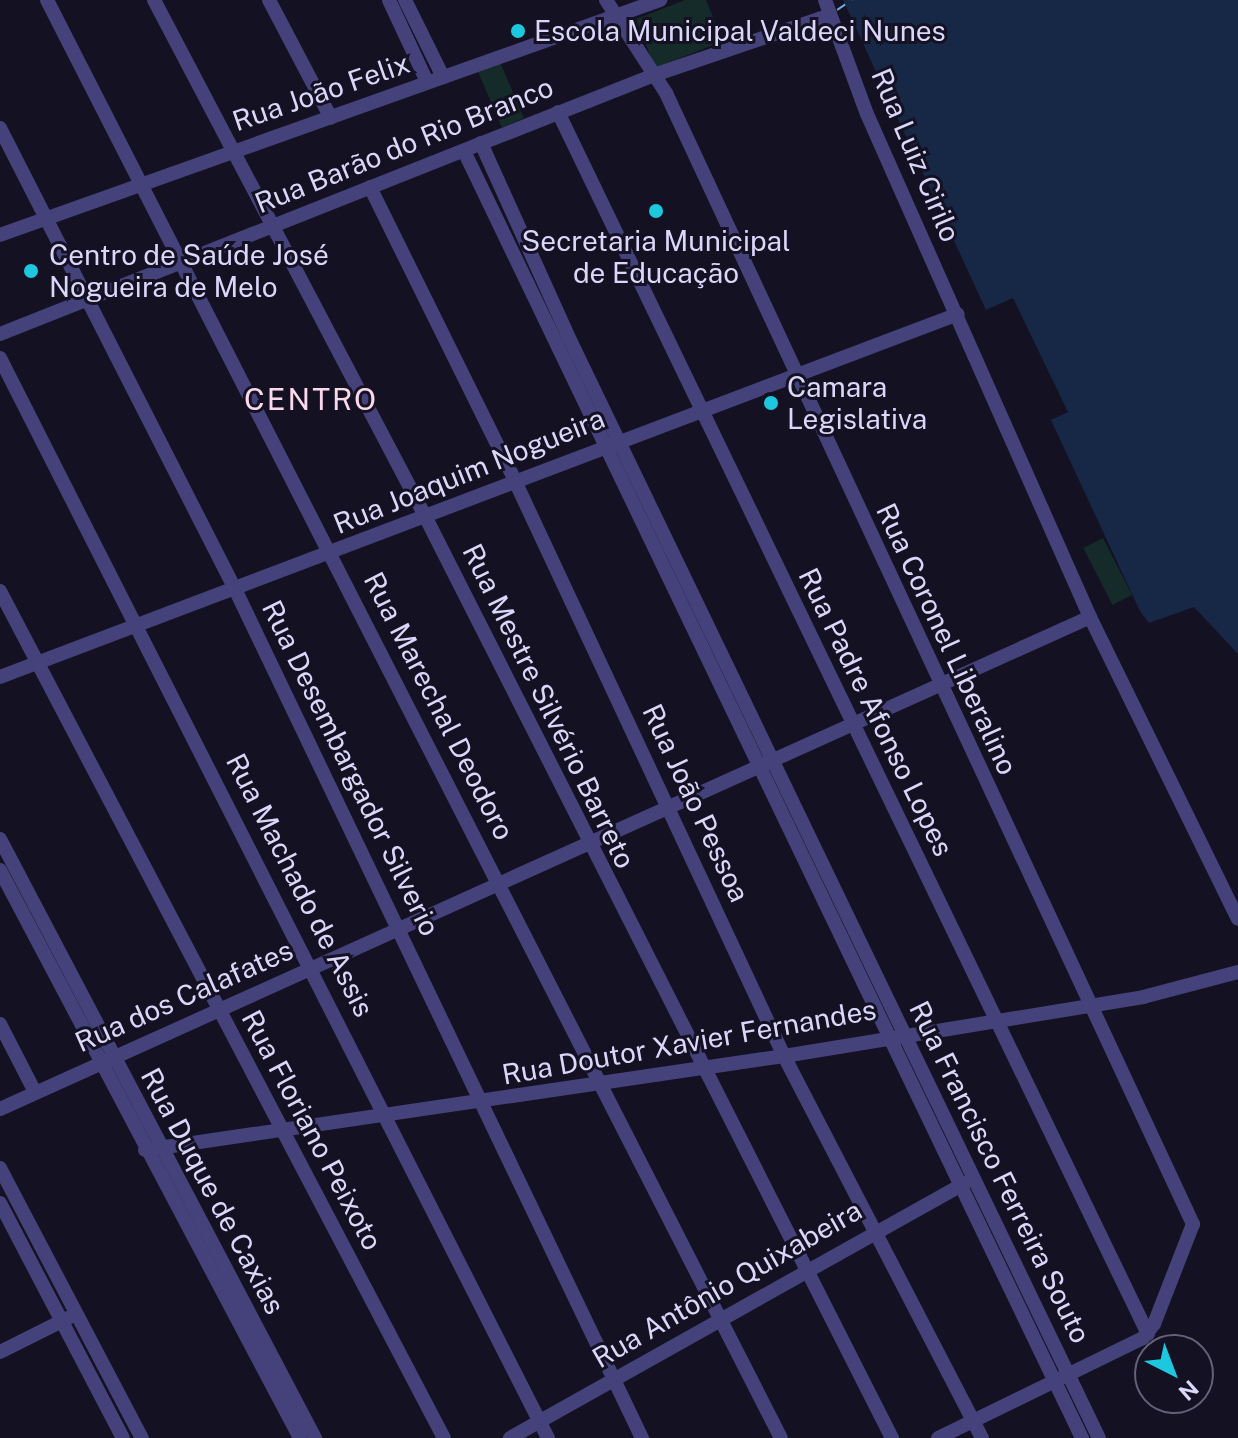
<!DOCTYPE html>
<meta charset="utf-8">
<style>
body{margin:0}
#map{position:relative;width:1238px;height:1438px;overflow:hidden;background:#141122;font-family:"Public Sans",sans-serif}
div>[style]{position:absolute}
.green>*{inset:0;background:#152b2a;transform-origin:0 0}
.water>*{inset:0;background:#162846}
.ferry>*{height:2px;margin-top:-1px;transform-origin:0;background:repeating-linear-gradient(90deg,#72b2ec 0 10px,transparent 0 18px)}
.minor>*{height:14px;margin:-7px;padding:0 7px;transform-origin:7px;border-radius:7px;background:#45427b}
.dots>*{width:22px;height:22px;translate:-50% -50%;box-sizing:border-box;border:4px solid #141122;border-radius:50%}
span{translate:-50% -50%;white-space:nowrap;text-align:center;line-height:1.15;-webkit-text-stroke:6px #141122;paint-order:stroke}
.poi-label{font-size:28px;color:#dbd7fa}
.left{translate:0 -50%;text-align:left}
.street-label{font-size:28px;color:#dbd7fa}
.neighbourhood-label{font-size:30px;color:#fad9ed;letter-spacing:2px}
.north{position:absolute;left:1134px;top:1334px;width:80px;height:80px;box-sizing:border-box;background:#141122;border:2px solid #646078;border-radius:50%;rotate:138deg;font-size:22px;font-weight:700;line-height:32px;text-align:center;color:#dbd7fa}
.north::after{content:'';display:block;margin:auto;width:28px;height:36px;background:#1dc8df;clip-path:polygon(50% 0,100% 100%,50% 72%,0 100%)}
</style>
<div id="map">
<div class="green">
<i style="clip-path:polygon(685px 0,706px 0,723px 41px,655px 68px,636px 19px)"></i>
<i style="left:500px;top:62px;width:61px;height:24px;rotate:67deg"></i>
<i style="left:1103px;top:538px;width:64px;height:22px;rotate:63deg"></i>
</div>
<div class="water">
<i style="clip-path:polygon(843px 0,1238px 0,1238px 654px,1194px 607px,1149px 623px,1140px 611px,1051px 420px,1068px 412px,1013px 298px,986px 310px)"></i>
</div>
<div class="ferry">
<i style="left:837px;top:10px;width:18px;rotate:-34deg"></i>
</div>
<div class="minor">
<i style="left:47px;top:0;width:1614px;rotate:62.96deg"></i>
<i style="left:154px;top:0;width:583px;rotate:62.29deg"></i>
<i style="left:425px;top:516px;width:1034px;rotate:63.14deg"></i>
<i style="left:269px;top:0;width:133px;rotate:62.3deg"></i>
<i style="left:389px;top:0;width:90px;rotate:65.1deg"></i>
<i style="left:405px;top:0;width:86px;rotate:63.7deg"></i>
<i style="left:606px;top:0;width:111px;rotate:57.2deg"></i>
<i style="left:666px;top:93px;width:1248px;rotate:65.02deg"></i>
<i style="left:1193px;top:1224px;width:107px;rotate:111.3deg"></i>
<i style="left:1154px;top:1324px;width:18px;rotate:128deg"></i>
<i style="left:1143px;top:1338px;width:228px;rotate:154deg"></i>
<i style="left:825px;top:0;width:121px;rotate:69.8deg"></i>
<i style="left:867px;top:114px;width:550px;rotate:66.09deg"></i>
<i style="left:1090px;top:617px;width:336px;rotate:63.9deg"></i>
<i style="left:558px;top:112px;width:1357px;rotate:64.23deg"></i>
<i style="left:0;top:128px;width:517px;rotate:62.99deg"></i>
<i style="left:235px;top:589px;width:942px;rotate:64.39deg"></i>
<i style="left:481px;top:143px;width:216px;rotate:65.7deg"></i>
<i style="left:570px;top:340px;width:1219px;rotate:64.28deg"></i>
<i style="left:464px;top:151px;width:1428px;rotate:64.35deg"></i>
<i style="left:370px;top:187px;width:328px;rotate:63.7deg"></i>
<i style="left:515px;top:481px;width:635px;rotate:64.93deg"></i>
<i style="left:784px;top:1056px;width:430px;rotate:62.6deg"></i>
<i style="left:0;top:235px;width:701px;rotate:-19.6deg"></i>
<i style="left:0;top:334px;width:703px;rotate:-21.6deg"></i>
<i style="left:654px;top:75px;width:186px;rotate:-18.8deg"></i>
<i style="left:0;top:358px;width:1211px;rotate:63.1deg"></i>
<i style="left:0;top:591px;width:956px;rotate:62.34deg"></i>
<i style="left:0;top:677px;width:1024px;rotate:-20.75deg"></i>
<i style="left:0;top:839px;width:677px;rotate:62.26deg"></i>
<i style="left:0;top:870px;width:642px;rotate:62.16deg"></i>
<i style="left:0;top:1024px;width:76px;rotate:62.8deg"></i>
<i style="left:0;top:1109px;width:1196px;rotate:-24.29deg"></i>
<i style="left:145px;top:1150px;width:646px;rotate:-8.37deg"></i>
<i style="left:784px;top:1056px;width:364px;rotate:-9.3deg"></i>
<i style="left:1143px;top:997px;width:98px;rotate:-14.7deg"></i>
<i style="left:0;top:1168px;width:305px;rotate:62.3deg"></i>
<i style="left:0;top:1203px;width:265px;rotate:62.4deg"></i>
<i style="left:0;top:1352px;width:76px;rotate:-26.6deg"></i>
<i style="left:510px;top:1438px;width:522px;rotate:-29.27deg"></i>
</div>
<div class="dots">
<i style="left:518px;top:31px;background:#1dc8df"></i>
<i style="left:656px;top:211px;background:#1dc8df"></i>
<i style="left:31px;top:271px;background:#1dc8df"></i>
<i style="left:771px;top:403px;background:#1dc8df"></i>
</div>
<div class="poi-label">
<span class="left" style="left:534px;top:31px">Escola Municipal Valdeci Nunes</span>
<span style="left:656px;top:257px">Secretaria Municipal<br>de Educação</span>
<span class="left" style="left:49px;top:271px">Centro de Saúde José<br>Nogueira de Melo</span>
<span class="left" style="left:787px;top:403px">Camara<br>Legislativa</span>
</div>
<div class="street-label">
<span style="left:321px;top:92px;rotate:-19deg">Rua João Felix</span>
<span style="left:404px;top:145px;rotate:-22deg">Rua Barão do Rio Branco</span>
<span style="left:916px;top:155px;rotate:67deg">Rua Luiz Cirilo</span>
<span style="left:469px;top:471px;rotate:-22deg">Rua Joaquim Nogueira</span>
<span style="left:947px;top:639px;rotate:65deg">Rua Coronel Liberalino</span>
<span style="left:439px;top:706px;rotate:63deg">Rua Marechal Deodoro</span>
<span style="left:549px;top:706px;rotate:64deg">Rua Mestre Silvério Barreto</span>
<span style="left:876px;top:712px;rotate:64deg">Rua Padre Afonso Lopes</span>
<span style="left:351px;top:768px;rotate:64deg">Rua Desembargador Silverio</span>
<span style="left:696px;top:803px;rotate:65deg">Rua João Pessoa</span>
<span style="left:300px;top:885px;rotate:63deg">Rua Machado de Assis</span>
<span style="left:184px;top:996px;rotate:-24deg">Rua dos Calafates</span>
<span style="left:689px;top:1042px;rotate:-10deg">Rua Doutor Xavier Fernandes</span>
<span style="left:312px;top:1130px;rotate:62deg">Rua Floriano Peixoto</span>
<span style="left:1000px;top:1172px;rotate:64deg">Rua Francisco Ferreira Souto</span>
<span style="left:213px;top:1191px;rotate:62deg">Rua Duque de Caxias</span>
<span style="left:727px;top:1284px;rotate:-30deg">Rua Antônio Quixabeira</span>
</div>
<div class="neighbourhood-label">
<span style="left:311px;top:399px">CENTRO</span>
</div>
<div class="north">N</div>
</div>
